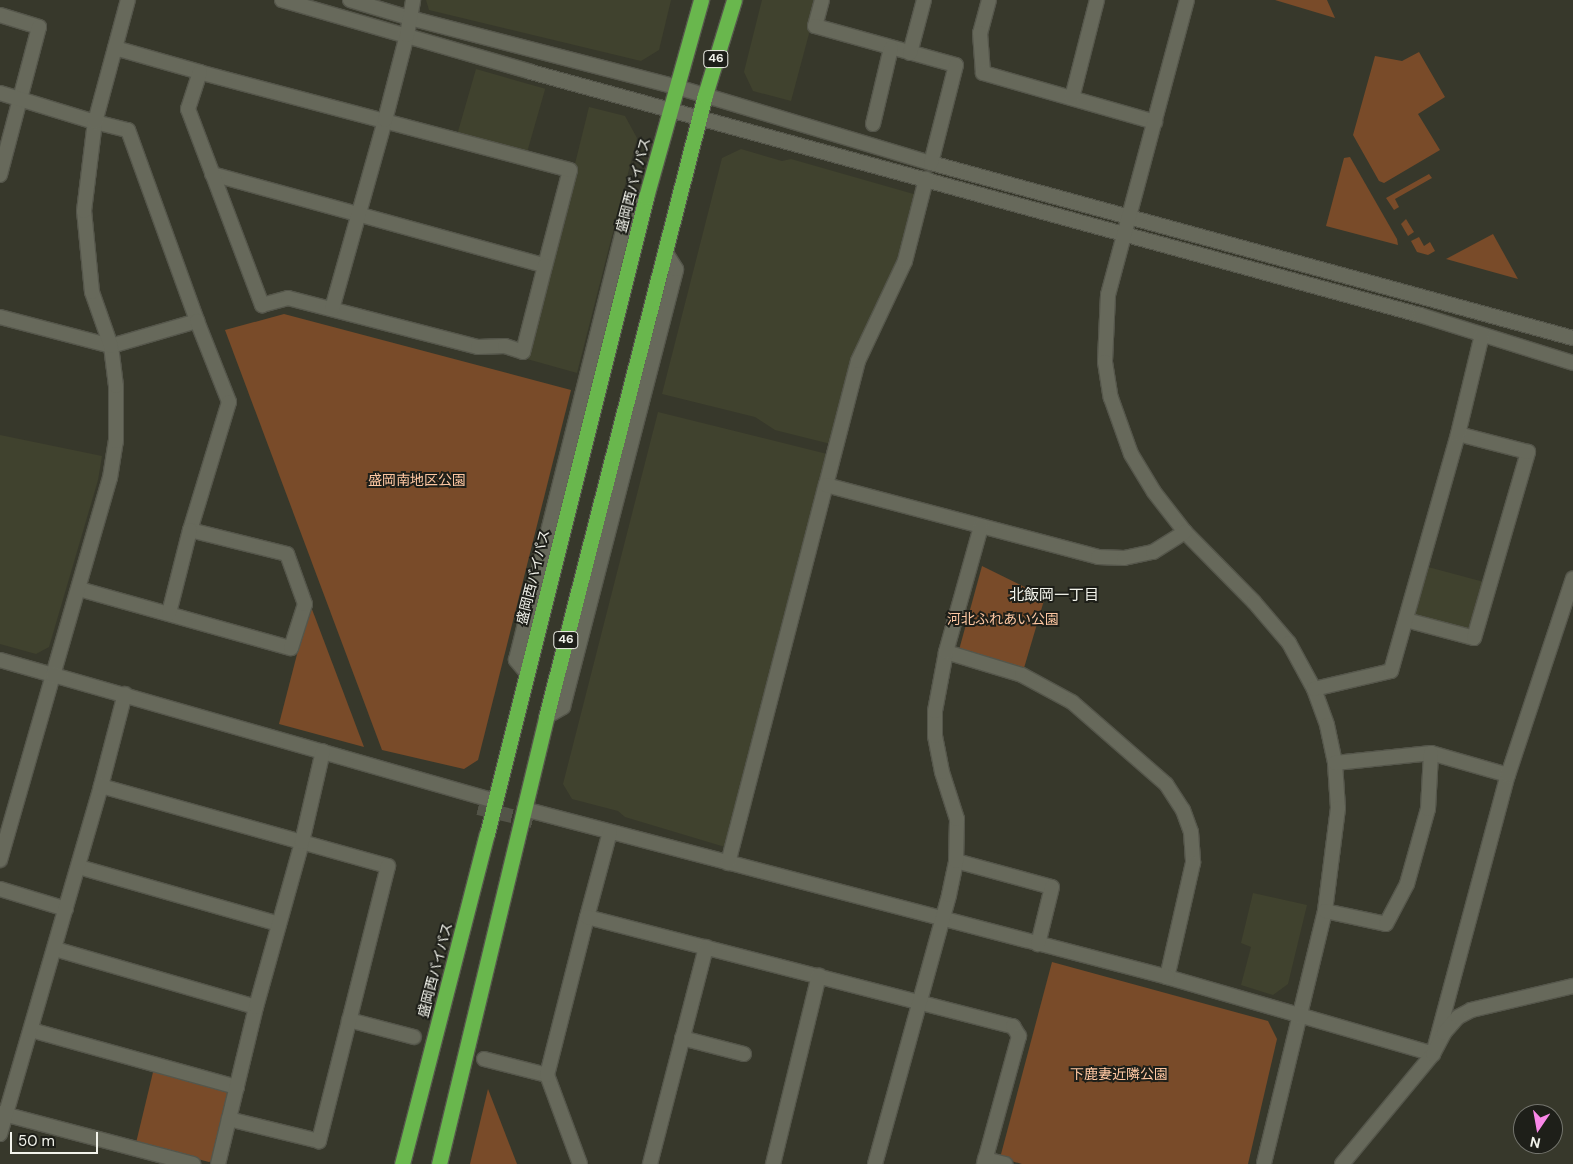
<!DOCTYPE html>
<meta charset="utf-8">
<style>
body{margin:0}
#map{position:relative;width:1573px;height:1164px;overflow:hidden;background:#37382b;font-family:"DM Sans","Noto Sans JP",sans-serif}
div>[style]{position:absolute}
.built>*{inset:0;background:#40422e;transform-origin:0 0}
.green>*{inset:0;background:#794b29}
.minor-tunnel>*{height:14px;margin-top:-7px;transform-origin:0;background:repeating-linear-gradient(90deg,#535448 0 14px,transparent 0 21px)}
.roads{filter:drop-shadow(1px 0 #55564b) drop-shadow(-1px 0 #55564b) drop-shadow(0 1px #55564b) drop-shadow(0 -1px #55564b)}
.minor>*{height:14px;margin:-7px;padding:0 7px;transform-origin:7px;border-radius:7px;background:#67695b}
.highway>*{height:15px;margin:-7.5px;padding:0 7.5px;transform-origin:7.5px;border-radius:7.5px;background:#69b74d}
span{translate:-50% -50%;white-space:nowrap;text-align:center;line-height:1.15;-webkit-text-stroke:4px #1e1f19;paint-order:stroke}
.shield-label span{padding:1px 4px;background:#1e1f19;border:1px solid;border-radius:4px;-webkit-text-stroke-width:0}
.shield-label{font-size:12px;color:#f2f3eb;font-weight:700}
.street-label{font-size:14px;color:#f2f3eb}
.park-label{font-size:14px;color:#fec7a2}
.neighbourhood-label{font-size:15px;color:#f2f3eb}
.north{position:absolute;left:1513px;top:1104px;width:50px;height:50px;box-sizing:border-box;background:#1e1f19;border:1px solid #73746d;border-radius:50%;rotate:192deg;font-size:14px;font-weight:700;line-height:20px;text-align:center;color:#f2f3eb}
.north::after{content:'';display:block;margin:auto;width:18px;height:22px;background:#fa87e8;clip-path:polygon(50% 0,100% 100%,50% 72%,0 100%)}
.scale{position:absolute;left:10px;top:1132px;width:88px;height:22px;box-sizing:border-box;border:2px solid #f2f3eb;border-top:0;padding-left:6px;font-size:15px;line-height:18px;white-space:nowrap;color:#f2f3eb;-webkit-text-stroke:4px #1e1f19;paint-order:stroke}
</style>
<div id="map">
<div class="built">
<i style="clip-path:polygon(426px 0,671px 0,659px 50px,641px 61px,429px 10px)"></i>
<i style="clip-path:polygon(762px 0,818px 0,791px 101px,753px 91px,744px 72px)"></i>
<i style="left:476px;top:69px;width:72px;height:68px;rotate:16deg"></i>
<i style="clip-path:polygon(589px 107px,625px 116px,637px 138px,577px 373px,527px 359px)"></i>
<i style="clip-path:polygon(741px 149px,782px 161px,791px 159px,917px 195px,901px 259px,831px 444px,775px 430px,755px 417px,662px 394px,722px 158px)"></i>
<i style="clip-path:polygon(658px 412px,827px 454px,725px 847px,625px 817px,618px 811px,572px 799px,563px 784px)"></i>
<i style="clip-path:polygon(0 435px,102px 456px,98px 480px,49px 647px,36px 654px,0 644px)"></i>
<i style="left:1428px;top:567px;width:58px;height:50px;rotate:15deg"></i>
<i style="clip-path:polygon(1253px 893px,1307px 905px,1288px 984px,1273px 995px,1241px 985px,1251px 947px,1241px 943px)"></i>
</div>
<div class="green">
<i style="clip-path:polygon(1275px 0,1327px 0,1335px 18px)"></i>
<i style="clip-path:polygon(1419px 52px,1445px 97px,1418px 114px,1440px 150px,1384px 183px,1379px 181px,1353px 135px,1375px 56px,1402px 61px)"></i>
<i style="clip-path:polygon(1350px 157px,1397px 239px,1398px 245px,1326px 226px,1344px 158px)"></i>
<i style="clip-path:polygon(1429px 174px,1432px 178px,1395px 199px,1399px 207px,1394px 210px,1386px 198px)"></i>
<i style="clip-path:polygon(1406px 219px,1414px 232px,1408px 236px,1401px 224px)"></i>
<i style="clip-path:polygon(1493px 234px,1518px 279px,1446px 259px)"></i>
<i style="clip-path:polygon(1419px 237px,1424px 246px,1430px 242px,1435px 251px,1428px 255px,1417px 252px,1411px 241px)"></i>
<i style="clip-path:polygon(284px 314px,571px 390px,478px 760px,464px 769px,382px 750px,225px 330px)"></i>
<i style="clip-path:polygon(982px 566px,1045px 597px,1024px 668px,959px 650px)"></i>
<i style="clip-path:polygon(310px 604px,364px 747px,279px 724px)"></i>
<i style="clip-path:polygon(1052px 962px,1268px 1021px,1277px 1039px,1248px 1164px,1022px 1164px,1000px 1158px)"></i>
<i style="clip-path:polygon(154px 1068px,231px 1091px,216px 1159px,209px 1162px,136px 1143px)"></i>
<i style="clip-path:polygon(488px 1089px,517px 1164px,470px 1164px)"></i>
</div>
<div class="minor-tunnel">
<i style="left:478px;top:808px;width:57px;rotate:13.3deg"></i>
</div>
<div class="roads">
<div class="minor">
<i style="left:282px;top:0;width:259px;rotate:16.1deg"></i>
<i style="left:531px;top:72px;width:922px;rotate:15.29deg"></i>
<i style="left:1420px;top:315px;width:160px;rotate:17.4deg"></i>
<i style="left:350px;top:0;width:63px;rotate:16.7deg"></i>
<i style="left:410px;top:18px;width:276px;rotate:14.5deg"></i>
<i style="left:677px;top:87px;width:265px;rotate:16.7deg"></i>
<i style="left:931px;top:163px;width:665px;rotate:15.25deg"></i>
<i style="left:822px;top:0;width:27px;rotate:105deg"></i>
<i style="left:815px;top:26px;width:146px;rotate:15.5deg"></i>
<i style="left:956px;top:65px;width:101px;rotate:104.3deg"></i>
<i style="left:989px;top:0;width:34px;rotate:105deg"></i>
<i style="left:980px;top:33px;width:40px;rotate:85.7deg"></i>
<i style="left:983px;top:73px;width:179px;rotate:15.9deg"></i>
<i style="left:1187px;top:0;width:305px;rotate:105deg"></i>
<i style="left:1108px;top:295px;width:67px;rotate:92.6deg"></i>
<i style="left:1105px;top:362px;width:36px;rotate:81deg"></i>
<i style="left:1111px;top:398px;width:59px;rotate:70.3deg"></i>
<i style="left:1131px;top:454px;width:44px;rotate:58.8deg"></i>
<i style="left:1154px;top:492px;width:51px;rotate:52.2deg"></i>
<i style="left:1185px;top:532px;width:98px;rotate:45.4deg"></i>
<i style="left:1254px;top:602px;width:54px;rotate:49.5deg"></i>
<i style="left:1289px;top:643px;width:52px;rotate:61.5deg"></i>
<i style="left:1314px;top:689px;width:38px;rotate:70deg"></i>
<i style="left:1327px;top:725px;width:39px;rotate:78deg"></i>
<i style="left:1335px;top:763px;width:45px;rotate:86.2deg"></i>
<i style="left:1338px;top:808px;width:104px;rotate:97.2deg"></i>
<i style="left:1325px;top:911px;width:260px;rotate:103.6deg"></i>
<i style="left:0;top:15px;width:41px;rotate:17.1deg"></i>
<i style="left:39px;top:27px;width:153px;rotate:104.8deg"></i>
<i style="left:115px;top:48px;width:88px;rotate:15.8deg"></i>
<i style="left:910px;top:53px;width:55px;rotate:-75.2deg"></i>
<i style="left:0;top:93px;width:99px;rotate:17deg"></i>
<i style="left:95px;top:122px;width:34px;rotate:14deg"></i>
<i style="left:128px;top:130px;width:203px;rotate:70.1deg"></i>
<i style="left:1072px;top:98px;width:101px;rotate:-75.7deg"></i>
<i style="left:873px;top:124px;width:78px;rotate:-76.7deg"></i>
<i style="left:212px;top:174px;width:345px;rotate:15.4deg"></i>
<i style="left:545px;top:266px;width:99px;rotate:-75.4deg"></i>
<i style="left:570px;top:170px;width:383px;rotate:-165.2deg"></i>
<i style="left:200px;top:72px;width:39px;rotate:108deg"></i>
<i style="left:188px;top:109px;width:210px;rotate:69.3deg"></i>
<i style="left:262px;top:305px;width:27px;rotate:-15deg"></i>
<i style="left:288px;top:298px;width:196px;rotate:14.5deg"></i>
<i style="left:478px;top:347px;width:27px;rotate:-2deg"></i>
<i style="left:505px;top:346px;width:19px;rotate:18deg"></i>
<i style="left:523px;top:352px;width:89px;rotate:-75.7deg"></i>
<i style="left:332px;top:309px;width:196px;rotate:-74.3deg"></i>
<i style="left:385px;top:120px;width:88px;rotate:-75.5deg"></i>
<i style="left:407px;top:35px;width:36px;rotate:-80deg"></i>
<i style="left:0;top:317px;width:115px;rotate:14.6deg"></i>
<i style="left:111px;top:346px;width:90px;rotate:-16.2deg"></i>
<i style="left:197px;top:321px;width:87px;rotate:68.4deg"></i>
<i style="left:229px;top:402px;width:134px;rotate:106.9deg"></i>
<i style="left:826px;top:485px;width:128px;rotate:-75.5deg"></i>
<i style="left:858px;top:361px;width:110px;rotate:-64.8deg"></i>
<i style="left:905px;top:261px;width:85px;rotate:-75.6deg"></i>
<i style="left:79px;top:589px;width:220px;rotate:15.6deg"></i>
<i style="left:291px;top:648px;width:46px;rotate:-72.3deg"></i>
<i style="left:305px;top:604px;width:53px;rotate:-109.8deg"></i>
<i style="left:287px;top:554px;width:100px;rotate:-166.1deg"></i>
<i style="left:190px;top:530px;width:86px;rotate:104.2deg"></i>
<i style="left:1406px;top:620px;width:70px;rotate:14.8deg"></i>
<i style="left:1474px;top:638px;width:194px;rotate:-73.8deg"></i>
<i style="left:1528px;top:452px;width:72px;rotate:-165.6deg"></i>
<i style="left:946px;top:652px;width:79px;rotate:16.8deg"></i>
<i style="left:1022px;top:675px;width:57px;rotate:28.4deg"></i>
<i style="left:1072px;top:702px;width:125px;rotate:41.1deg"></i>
<i style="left:1166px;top:784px;width:31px;rotate:57deg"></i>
<i style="left:1183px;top:810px;width:23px;rotate:70deg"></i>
<i style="left:1191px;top:832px;width:31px;rotate:86deg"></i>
<i style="left:1193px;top:863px;width:117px;rotate:102.8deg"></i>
<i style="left:1167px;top:977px;width:277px;rotate:16.1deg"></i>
<i style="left:0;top:660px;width:55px;rotate:15.8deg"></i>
<i style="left:53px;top:675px;width:205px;rotate:-73.9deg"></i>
<i style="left:110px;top:478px;width:37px;rotate:-81deg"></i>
<i style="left:116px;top:441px;width:55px;rotate:-90deg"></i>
<i style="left:116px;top:386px;width:40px;rotate:-97.1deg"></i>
<i style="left:111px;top:346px;width:57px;rotate:-109.4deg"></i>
<i style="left:92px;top:292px;width:81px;rotate:-95.6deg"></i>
<i style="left:84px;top:211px;width:90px;rotate:-83deg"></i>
<i style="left:95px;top:122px;width:126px;rotate:-74.9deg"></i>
<i style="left:526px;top:672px;width:16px;rotate:-130deg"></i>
<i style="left:516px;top:660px;width:467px;rotate:-76deg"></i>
<i style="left:629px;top:207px;width:20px;rotate:-30deg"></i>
<i style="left:1314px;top:689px;width:79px;rotate:-13.2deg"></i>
<i style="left:1391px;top:671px;width:246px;rotate:-74.2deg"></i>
<i style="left:1458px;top:434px;width:102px;rotate:-76.4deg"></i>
<i style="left:546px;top:717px;width:20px;rotate:-30deg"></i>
<i style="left:563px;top:707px;width:452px;rotate:-75.5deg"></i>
<i style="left:676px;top:269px;width:19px;rotate:-122deg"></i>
<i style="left:1335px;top:763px;width:97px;rotate:-5.9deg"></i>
<i style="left:1431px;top:753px;width:80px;rotate:15.9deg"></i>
<i style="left:101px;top:786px;width:95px;rotate:-75.4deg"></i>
<i style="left:524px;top:809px;width:665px;rotate:14.64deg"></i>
<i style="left:0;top:860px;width:192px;rotate:-74deg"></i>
<i style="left:53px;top:675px;width:460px;rotate:15.9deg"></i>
<i style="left:956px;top:861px;width:99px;rotate:15.2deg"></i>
<i style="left:1052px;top:887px;width:59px;rotate:103.8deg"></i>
<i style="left:728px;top:863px;width:390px;rotate:-75.5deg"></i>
<i style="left:826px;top:485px;width:281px;rotate:14.8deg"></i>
<i style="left:1098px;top:557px;width:26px;rotate:2deg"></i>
<i style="left:1124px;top:558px;width:30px;rotate:-12deg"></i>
<i style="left:1153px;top:552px;width:38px;rotate:-32deg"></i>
<i style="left:79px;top:867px;width:208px;rotate:15.9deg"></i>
<i style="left:0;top:889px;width:69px;rotate:16.9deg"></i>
<i style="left:1325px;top:911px;width:62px;rotate:12deg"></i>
<i style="left:1386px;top:924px;width:45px;rotate:-62.3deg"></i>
<i style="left:1407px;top:884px;width:78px;rotate:-74.4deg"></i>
<i style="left:1428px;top:809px;width:56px;rotate:-86.9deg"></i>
<i style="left:587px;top:917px;width:88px;rotate:-74.9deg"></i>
<i style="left:55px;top:949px;width:209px;rotate:16.1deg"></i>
<i style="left:349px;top:1020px;width:67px;rotate:14.7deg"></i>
<i style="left:31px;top:1030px;width:214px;rotate:15.5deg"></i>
<i style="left:682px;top:1038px;width:64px;rotate:14.5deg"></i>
<i style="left:1433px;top:1054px;width:289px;rotate:-75deg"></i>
<i style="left:1508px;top:775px;width:207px;rotate:-71.7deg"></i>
<i style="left:484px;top:1059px;width:65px;rotate:14.3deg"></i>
<i style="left:0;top:1113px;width:200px;rotate:14.8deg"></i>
<i style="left:0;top:1134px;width:362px;rotate:-73.8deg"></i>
<i style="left:101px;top:786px;width:298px;rotate:15.6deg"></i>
<i style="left:388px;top:866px;width:284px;rotate:104.1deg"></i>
<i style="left:319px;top:1141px;width:93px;rotate:-166.3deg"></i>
<i style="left:985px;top:1159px;width:21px;rotate:14deg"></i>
<i style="left:218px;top:1164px;width:162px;rotate:-76.4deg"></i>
<i style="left:256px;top:1007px;width:171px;rotate:-74.4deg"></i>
<i style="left:302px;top:842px;width:93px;rotate:-77deg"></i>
<i style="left:580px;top:1164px;width:95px;rotate:-110.3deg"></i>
<i style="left:547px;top:1075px;width:163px;rotate:-75.8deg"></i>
<i style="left:587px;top:917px;width:440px;rotate:14.4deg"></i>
<i style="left:1013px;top:1026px;width:12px;rotate:59deg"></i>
<i style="left:1019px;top:1036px;width:133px;rotate:105.3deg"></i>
<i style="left:650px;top:1164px;width:224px;rotate:-75.5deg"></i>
<i style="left:773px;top:1164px;width:194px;rotate:-76.3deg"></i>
<i style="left:875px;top:1164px;width:279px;rotate:-74.6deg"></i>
<i style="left:949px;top:895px;width:35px;rotate:-78deg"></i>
<i style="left:956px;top:861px;width:42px;rotate:-88.6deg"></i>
<i style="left:957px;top:819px;width:49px;rotate:-107.7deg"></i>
<i style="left:942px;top:772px;width:37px;rotate:-101deg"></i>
<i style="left:935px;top:736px;width:25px;rotate:-90deg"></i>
<i style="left:935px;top:711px;width:60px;rotate:-79.4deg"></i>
<i style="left:946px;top:652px;width:130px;rotate:-74.4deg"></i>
<i style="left:1342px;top:1164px;width:143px;rotate:-50.4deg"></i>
<i style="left:1433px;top:1054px;width:24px;rotate:-62deg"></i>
<i style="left:1444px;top:1033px;width:21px;rotate:-49deg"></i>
<i style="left:1458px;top:1017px;width:15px;rotate:-28deg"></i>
<i style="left:1471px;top:1010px;width:105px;rotate:-13.2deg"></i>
</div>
<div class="highway">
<i style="left:402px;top:1164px;width:341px;rotate:-75.6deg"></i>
<i style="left:487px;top:834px;width:657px;rotate:-75.98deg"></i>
<i style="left:646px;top:197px;width:205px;rotate:-74.4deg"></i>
<i style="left:439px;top:1164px;width:460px;rotate:-76.5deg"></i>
<i style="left:546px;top:717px;width:642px;rotate:-75.66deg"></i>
<i style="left:705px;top:95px;width:99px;rotate:-73deg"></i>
</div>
</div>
<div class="shield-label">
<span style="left:716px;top:59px">46</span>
<span style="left:566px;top:640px">46</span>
</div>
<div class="street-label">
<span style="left:633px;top:185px;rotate:-75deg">盛岡西バイパス</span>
<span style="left:533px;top:577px;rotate:-76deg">盛岡西バイパス</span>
<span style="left:435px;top:970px;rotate:-75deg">盛岡西バイパス</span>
</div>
<div class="park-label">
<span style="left:417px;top:480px">盛岡南地区公園</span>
<span style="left:1003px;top:619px">河北ふれあい公園</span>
<span style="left:1119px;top:1074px">下鹿妻近隣公園</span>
</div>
<div class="neighbourhood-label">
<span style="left:1054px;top:596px">北飯岡一丁目</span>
</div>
<div class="north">N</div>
<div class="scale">50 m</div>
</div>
